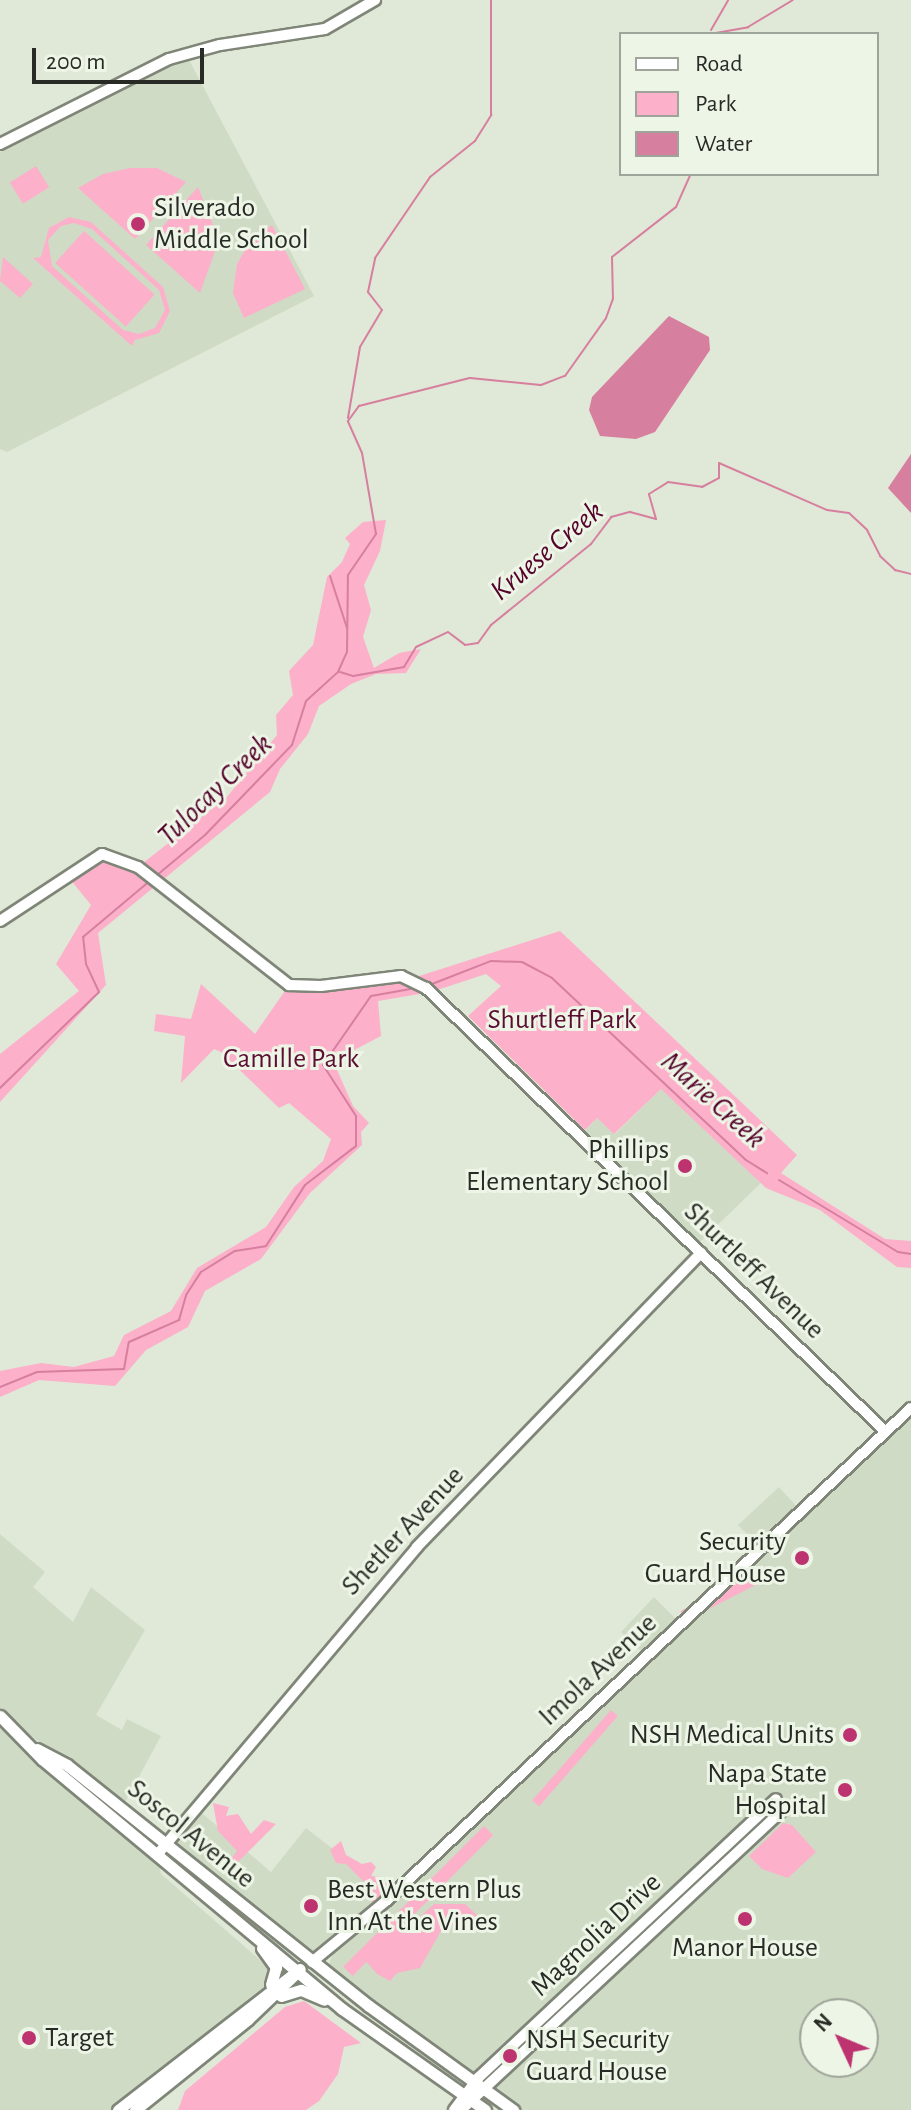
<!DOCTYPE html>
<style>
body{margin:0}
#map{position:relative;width:911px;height:2110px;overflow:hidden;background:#e0e8d8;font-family:"Alegreya Sans",sans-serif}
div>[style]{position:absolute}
.built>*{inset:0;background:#d0dbc5}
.green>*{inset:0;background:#fcb0c9;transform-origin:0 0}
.water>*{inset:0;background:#d77f9e}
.stream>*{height:2px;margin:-1px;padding:0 1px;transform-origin:1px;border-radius:1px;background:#d77f9e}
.roads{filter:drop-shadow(2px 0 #7f8678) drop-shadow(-2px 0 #7f8678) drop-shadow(0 2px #7f8678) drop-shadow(0 -2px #7f8678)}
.secondary>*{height:10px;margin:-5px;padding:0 5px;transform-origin:5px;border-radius:5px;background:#fff}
.primary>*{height:11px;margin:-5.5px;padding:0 5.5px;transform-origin:5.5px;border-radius:5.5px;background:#fff}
.dots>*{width:22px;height:22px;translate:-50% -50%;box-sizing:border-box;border:4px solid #edf5e6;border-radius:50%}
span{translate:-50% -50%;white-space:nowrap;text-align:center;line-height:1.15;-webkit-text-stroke:6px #edf5e6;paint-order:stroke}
.poi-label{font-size:28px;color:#282b25}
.left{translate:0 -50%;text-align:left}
.right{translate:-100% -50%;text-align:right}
.park-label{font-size:28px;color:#5c0d32}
.street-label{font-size:28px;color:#282b25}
.water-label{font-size:30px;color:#54032b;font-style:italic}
.legend{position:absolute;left:619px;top:32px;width:260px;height:144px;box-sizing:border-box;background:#edf5e6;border:2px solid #9ea499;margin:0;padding:10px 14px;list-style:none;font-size:24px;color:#282b25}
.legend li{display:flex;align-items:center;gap:16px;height:40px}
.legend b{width:40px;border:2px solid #9ea499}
.north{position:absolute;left:799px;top:1998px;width:80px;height:80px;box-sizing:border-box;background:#edf5e6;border:2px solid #9ea499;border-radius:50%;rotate:314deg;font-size:22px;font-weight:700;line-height:32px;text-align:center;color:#282b25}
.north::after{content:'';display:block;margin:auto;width:28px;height:36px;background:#bc3370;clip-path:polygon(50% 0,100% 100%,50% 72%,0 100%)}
.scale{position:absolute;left:32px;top:48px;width:172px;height:36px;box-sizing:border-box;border:4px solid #282b25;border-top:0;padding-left:10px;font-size:24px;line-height:28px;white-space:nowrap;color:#282b25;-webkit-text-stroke:6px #edf5e6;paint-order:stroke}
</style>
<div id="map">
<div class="built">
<i style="clip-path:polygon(188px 58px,314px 296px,7px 452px,0 449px,0 152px)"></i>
<i style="clip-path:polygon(661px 1089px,765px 1179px,700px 1242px,584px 1132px,597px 1118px,615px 1134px)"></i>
<i style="clip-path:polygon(evenodd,911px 1411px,911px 2110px,513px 2110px,450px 2067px,328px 1967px,336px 1944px,312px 1962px,165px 1846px,197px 1809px,271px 1872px,306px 1828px,392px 1895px,647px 1657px,621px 1632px,654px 1597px,681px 1624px,762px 1549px,738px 1525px,779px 1487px,801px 1511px,911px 1411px,815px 2014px,863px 2014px,863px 2062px,815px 2062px,815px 2014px)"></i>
<i style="clip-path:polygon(0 1534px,45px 1572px,33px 1587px,73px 1622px,91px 1587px,145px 1630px,96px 1715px,122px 1730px,127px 1719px,161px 1736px,121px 1810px,0 1710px)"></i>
<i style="clip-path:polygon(0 1723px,157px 1855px,161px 1874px,268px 1967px,272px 1983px,261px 1997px,118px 2110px,0 2110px)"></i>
</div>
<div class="green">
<i style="left:36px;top:166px;width:25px;height:31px;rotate:58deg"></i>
<i style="clip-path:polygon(130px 168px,157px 168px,186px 182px,135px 239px,78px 188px,103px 174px)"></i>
<i style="clip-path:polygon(198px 187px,219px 240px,200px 293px,146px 245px)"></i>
<i style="clip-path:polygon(evenodd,69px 217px,91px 222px,163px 287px,170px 311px,159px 333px,135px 340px,132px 346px,33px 258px,41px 257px,49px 228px,69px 217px,74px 223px,92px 229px,159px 290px,165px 310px,155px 328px,139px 334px,123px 330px,52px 266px,48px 240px,61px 226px,74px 223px)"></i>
<i style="clip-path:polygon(272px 225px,305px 289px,244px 318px,233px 293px,237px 264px,249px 243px)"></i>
<i style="left:84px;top:231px;width:95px;height:43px;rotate:42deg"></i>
<i style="clip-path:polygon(3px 257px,33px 284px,20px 298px,0 281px)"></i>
<i style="clip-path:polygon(386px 520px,380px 551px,364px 585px,371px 610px,363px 637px,374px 668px,399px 653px,421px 649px,406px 673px,376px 674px,351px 684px,319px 706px,308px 734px,280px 769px,270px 792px,98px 933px,106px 985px,0 1102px,0 1054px,79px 991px,56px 964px,91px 905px,66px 874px,97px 855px,138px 867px,227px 797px,277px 735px,276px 715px,293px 695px,289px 671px,313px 645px,327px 577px,342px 562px,350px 544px,345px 538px,363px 522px)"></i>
<i style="clip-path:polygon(560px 931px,797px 1155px,781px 1173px,885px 1239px,911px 1241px,911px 1268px,897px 1267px,820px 1210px,766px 1188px,661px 1089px,614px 1134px,597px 1118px,585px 1130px,468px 1016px,501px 986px,486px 974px,431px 992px,378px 1001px,381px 1036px,333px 1061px,353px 1106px,369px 1123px,361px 1132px,362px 1145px,310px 1193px,261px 1259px,205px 1291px,188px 1327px,146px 1350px,115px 1386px,39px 1380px,0 1397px,0 1371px,41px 1363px,74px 1367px,114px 1356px,124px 1335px,171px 1311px,197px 1268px,266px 1227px,294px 1187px,323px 1161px,331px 1139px,289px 1103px,279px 1108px,221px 1052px,214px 1049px,181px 1083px,185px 1036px,154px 1031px,156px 1014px,191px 1019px,201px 984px,255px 1034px,289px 985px,410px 979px)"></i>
<i style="left:759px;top:1571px;width:11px;height:88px;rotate:63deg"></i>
<i style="left:611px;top:1710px;width:9px;height:120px;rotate:41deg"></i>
<i style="clip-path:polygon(213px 1803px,229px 1807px,226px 1816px,238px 1814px,251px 1834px,264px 1820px,276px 1824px,232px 1868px,228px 1864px,237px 1851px,218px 1831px)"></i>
<i style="clip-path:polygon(783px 1823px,792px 1825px,816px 1852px,788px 1878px,762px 1869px,749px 1856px)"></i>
<i style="left:484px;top:1826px;width:13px;height:199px;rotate:45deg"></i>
<i style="clip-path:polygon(341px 1841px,346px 1855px,362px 1864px,371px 1862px,376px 1867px,371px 1876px,380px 1877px,392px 1890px,376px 1904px,366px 1898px,366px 1884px,346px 1864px,336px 1863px,330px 1850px)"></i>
<i style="clip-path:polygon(434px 1904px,465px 1904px,478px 1916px,442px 1929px,420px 1968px,397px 1973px,390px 1981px,377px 1974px,365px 1960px,399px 1927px,411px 1925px)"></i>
<i style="clip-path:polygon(304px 2001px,361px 2043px,344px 2047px,338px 2074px,319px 2101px,306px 2110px,178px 2110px,185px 2091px,285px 2007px)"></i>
</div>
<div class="water">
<i style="clip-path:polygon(669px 316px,709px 337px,710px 350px,655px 432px,636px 439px,600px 436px,589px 410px,592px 397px)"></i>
<i style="clip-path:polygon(911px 454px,911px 513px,888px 488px)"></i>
</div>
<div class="stream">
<i style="left:711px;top:30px;width:34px;rotate:-60deg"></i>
<i style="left:710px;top:34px;width:39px;rotate:-10deg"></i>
<i style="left:748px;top:27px;width:52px;rotate:-31deg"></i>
<i style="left:348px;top:418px;width:72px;rotate:-80.4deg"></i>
<i style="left:360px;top:347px;width:43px;rotate:-59.3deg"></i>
<i style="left:382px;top:310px;width:23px;rotate:-128deg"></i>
<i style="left:368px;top:292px;width:35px;rotate:-78deg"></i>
<i style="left:375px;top:258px;width:98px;rotate:-55.8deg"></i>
<i style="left:430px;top:177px;width:58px;rotate:-38.7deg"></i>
<i style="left:475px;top:141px;width:31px;rotate:-58deg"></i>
<i style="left:491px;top:115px;width:115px;rotate:-90deg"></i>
<i style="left:330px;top:576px;width:55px;rotate:71.9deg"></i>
<i style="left:340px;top:672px;width:14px;rotate:17deg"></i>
<i style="left:353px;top:676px;width:52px;rotate:-10deg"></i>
<i style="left:404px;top:667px;width:23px;rotate:-59deg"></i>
<i style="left:416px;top:647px;width:35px;rotate:-25deg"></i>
<i style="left:448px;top:632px;width:21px;rotate:37deg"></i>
<i style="left:465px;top:645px;width:13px;rotate:-9deg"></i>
<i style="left:478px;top:643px;width:22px;rotate:-54deg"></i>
<i style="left:491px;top:625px;width:129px;rotate:-39deg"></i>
<i style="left:591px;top:544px;width:34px;rotate:-53deg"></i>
<i style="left:611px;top:517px;width:20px;rotate:-15deg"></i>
<i style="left:630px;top:512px;width:27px;rotate:15deg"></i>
<i style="left:656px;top:519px;width:26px;rotate:-106deg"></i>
<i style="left:649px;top:494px;width:22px;rotate:-32deg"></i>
<i style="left:668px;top:482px;width:34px;rotate:8deg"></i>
<i style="left:702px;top:487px;width:19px;rotate:-28deg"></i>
<i style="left:719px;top:478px;width:15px;rotate:-90deg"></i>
<i style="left:719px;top:463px;width:118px;rotate:23.5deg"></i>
<i style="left:827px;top:510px;width:22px;rotate:8deg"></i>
<i style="left:849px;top:513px;width:25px;rotate:43deg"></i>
<i style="left:867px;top:530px;width:29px;rotate:63deg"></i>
<i style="left:880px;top:556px;width:21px;rotate:43deg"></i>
<i style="left:895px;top:570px;width:16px;rotate:14deg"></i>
<i style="left:156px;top:876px;width:64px;rotate:-39.9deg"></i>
<i style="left:205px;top:835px;width:125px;rotate:-46deg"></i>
<i style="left:292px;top:745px;width:46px;rotate:-72.3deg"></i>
<i style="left:306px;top:701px;width:43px;rotate:-42.2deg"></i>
<i style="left:338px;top:672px;width:22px;rotate:-66deg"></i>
<i style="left:347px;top:652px;width:77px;rotate:-89.3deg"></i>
<i style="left:348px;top:575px;width:50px;rotate:-55.7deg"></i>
<i style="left:376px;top:534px;width:82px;rotate:-99.8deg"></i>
<i style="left:362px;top:453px;width:35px;rotate:-114deg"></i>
<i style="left:348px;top:421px;width:19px;rotate:-54deg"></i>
<i style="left:359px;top:406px;width:114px;rotate:-14.2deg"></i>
<i style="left:470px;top:378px;width:71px;rotate:5.6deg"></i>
<i style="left:541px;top:385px;width:26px;rotate:-21deg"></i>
<i style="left:565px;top:376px;width:71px;rotate:-54.7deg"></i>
<i style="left:606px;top:318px;width:20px;rotate:-70deg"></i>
<i style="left:613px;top:299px;width:42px;rotate:-91.4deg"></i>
<i style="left:612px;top:257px;width:81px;rotate:-38deg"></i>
<i style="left:676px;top:207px;width:36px;rotate:-66deg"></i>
<i style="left:432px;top:984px;width:63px;rotate:-21.3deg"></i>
<i style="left:491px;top:961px;width:31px;rotate:2deg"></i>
<i style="left:522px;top:962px;width:34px;rotate:28deg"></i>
<i style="left:552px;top:978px;width:266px;rotate:43.2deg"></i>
<i style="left:746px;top:1160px;width:25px;rotate:32deg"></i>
<i style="left:0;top:1088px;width:138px;rotate:-44.1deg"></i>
<i style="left:99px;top:992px;width:31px;rotate:-115deg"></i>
<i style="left:86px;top:964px;width:27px;rotate:-96deg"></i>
<i style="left:83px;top:937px;width:89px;rotate:-40deg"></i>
<i style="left:779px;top:1180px;width:139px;rotate:31.2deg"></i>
<i style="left:898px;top:1252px;width:13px;rotate:9deg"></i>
<i style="left:0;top:1387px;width:40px;rotate:-22deg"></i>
<i style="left:37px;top:1372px;width:87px;rotate:-2deg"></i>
<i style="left:124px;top:1369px;width:27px;rotate:-80deg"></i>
<i style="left:129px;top:1342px;width:55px;rotate:-23.7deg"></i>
<i style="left:179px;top:1320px;width:26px;rotate:-74deg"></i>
<i style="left:186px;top:1295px;width:27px;rotate:-57deg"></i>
<i style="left:201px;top:1272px;width:40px;rotate:-32deg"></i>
<i style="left:235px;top:1251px;width:31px;rotate:-9deg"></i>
<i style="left:266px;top:1246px;width:72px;rotate:-57.4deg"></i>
<i style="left:305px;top:1185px;width:64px;rotate:-37.4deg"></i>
<i style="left:356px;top:1146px;width:30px;rotate:-90deg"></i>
<i style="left:356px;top:1116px;width:61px;rotate:-122.9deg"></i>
<i style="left:323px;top:1065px;width:84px;rotate:-55.2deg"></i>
<i style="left:371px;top:996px;width:40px;rotate:-10deg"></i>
</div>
<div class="roads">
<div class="secondary">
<i style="left:0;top:144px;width:189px;rotate:-26.7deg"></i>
<i style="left:169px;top:59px;width:53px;rotate:-15.4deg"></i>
<i style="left:220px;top:45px;width:106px;rotate:-8.7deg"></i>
<i style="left:325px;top:29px;width:58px;rotate:-30.1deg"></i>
<i style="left:0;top:921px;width:122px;rotate:-33.3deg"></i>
<i style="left:102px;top:854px;width:38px;rotate:20deg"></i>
<i style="left:138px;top:867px;width:192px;rotate:38deg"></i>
<i style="left:289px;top:985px;width:32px;rotate:2deg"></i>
<i style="left:321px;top:986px;width:81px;rotate:-7.1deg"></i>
<i style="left:401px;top:976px;width:28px;rotate:26deg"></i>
<i style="left:426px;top:988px;width:639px;rotate:43.99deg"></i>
<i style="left:157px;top:1855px;width:403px;rotate:-49.8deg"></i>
<i style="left:417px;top:1547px;width:409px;rotate:-46deg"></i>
<i style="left:312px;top:1962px;width:96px;rotate:-39.5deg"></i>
<i style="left:386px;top:1901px;width:720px;rotate:-43.2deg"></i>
<i style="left:454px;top:2110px;width:40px;rotate:-53deg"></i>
<i style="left:478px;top:2078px;width:408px;rotate:-43.1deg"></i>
<i style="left:461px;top:2110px;width:443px;rotate:-43deg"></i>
</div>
<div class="primary">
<i style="left:0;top:1716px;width:60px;rotate:45.7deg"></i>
<i style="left:42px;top:1759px;width:391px;rotate:39.8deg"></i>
<i style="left:342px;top:2009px;width:175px;rotate:35.2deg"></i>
<i style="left:37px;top:1749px;width:34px;rotate:28deg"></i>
<i style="left:67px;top:1765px;width:386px;rotate:38.6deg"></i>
<i style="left:369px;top:2006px;width:178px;rotate:35.8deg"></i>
<i style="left:262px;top:1948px;width:24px;rotate:54deg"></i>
<i style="left:276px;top:1967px;width:18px;rotate:106deg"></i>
<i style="left:281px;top:1996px;width:21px;rotate:-17deg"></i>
<i style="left:301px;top:1990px;width:25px;rotate:23deg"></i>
<i style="left:118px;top:2110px;width:230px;rotate:-37.8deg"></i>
<i style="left:135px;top:2110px;width:145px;rotate:-38.8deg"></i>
<i style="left:248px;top:2019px;width:68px;rotate:-43.8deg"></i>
</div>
</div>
<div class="dots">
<i style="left:138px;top:224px;background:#bc3370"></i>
<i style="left:685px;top:1166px;background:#bc3370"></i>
<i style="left:802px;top:1558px;background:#bc3370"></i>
<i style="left:850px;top:1735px;background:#bc3370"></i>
<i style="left:845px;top:1790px;background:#bc3370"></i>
<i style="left:311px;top:1906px;background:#bc3370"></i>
<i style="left:745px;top:1919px;background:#bc3370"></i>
<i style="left:29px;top:2038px;background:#bc3370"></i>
<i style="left:510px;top:2056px;background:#bc3370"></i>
</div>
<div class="poi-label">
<span class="left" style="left:154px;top:224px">Silverado<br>Middle School</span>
<span class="right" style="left:669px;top:1166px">Phillips<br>Elementary School</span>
<span class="right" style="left:786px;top:1558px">Security<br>Guard House</span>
<span class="right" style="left:834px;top:1735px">NSH Medical Units</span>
<span class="right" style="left:827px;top:1790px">Napa State<br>Hospital</span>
<span class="left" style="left:327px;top:1906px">Best Western Plus<br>Inn At the Vines</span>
<span style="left:745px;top:1948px">Manor House</span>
<span class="left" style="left:45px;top:2038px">Target</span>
<span class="left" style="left:526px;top:2056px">NSH Security<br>Guard House</span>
</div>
<div class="park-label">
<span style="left:562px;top:1020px">Shurtleff Park</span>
<span style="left:291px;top:1059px">Camille Park</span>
</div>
<div class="street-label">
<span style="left:754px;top:1271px;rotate:44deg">Shurtleff Avenue</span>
<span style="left:403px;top:1531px;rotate:-47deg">Shetler Avenue</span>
<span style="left:598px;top:1670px;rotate:-43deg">Imola Avenue</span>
<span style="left:191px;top:1834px;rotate:39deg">Soscol Avenue</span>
<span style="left:596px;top:1935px;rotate:-43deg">Magnolia Drive</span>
</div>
<div class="water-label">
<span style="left:547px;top:551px;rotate:-40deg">Kruese Creek</span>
<span style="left:215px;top:790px;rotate:-44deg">Tulocay Creek</span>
<span style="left:713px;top:1100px;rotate:42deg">Marie Creek</span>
</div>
<ul class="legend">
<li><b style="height:10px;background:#fff"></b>Road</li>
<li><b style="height:22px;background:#fcb0c9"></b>Park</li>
<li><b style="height:22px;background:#d77f9e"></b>Water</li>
</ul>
<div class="north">N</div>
<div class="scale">200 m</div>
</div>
